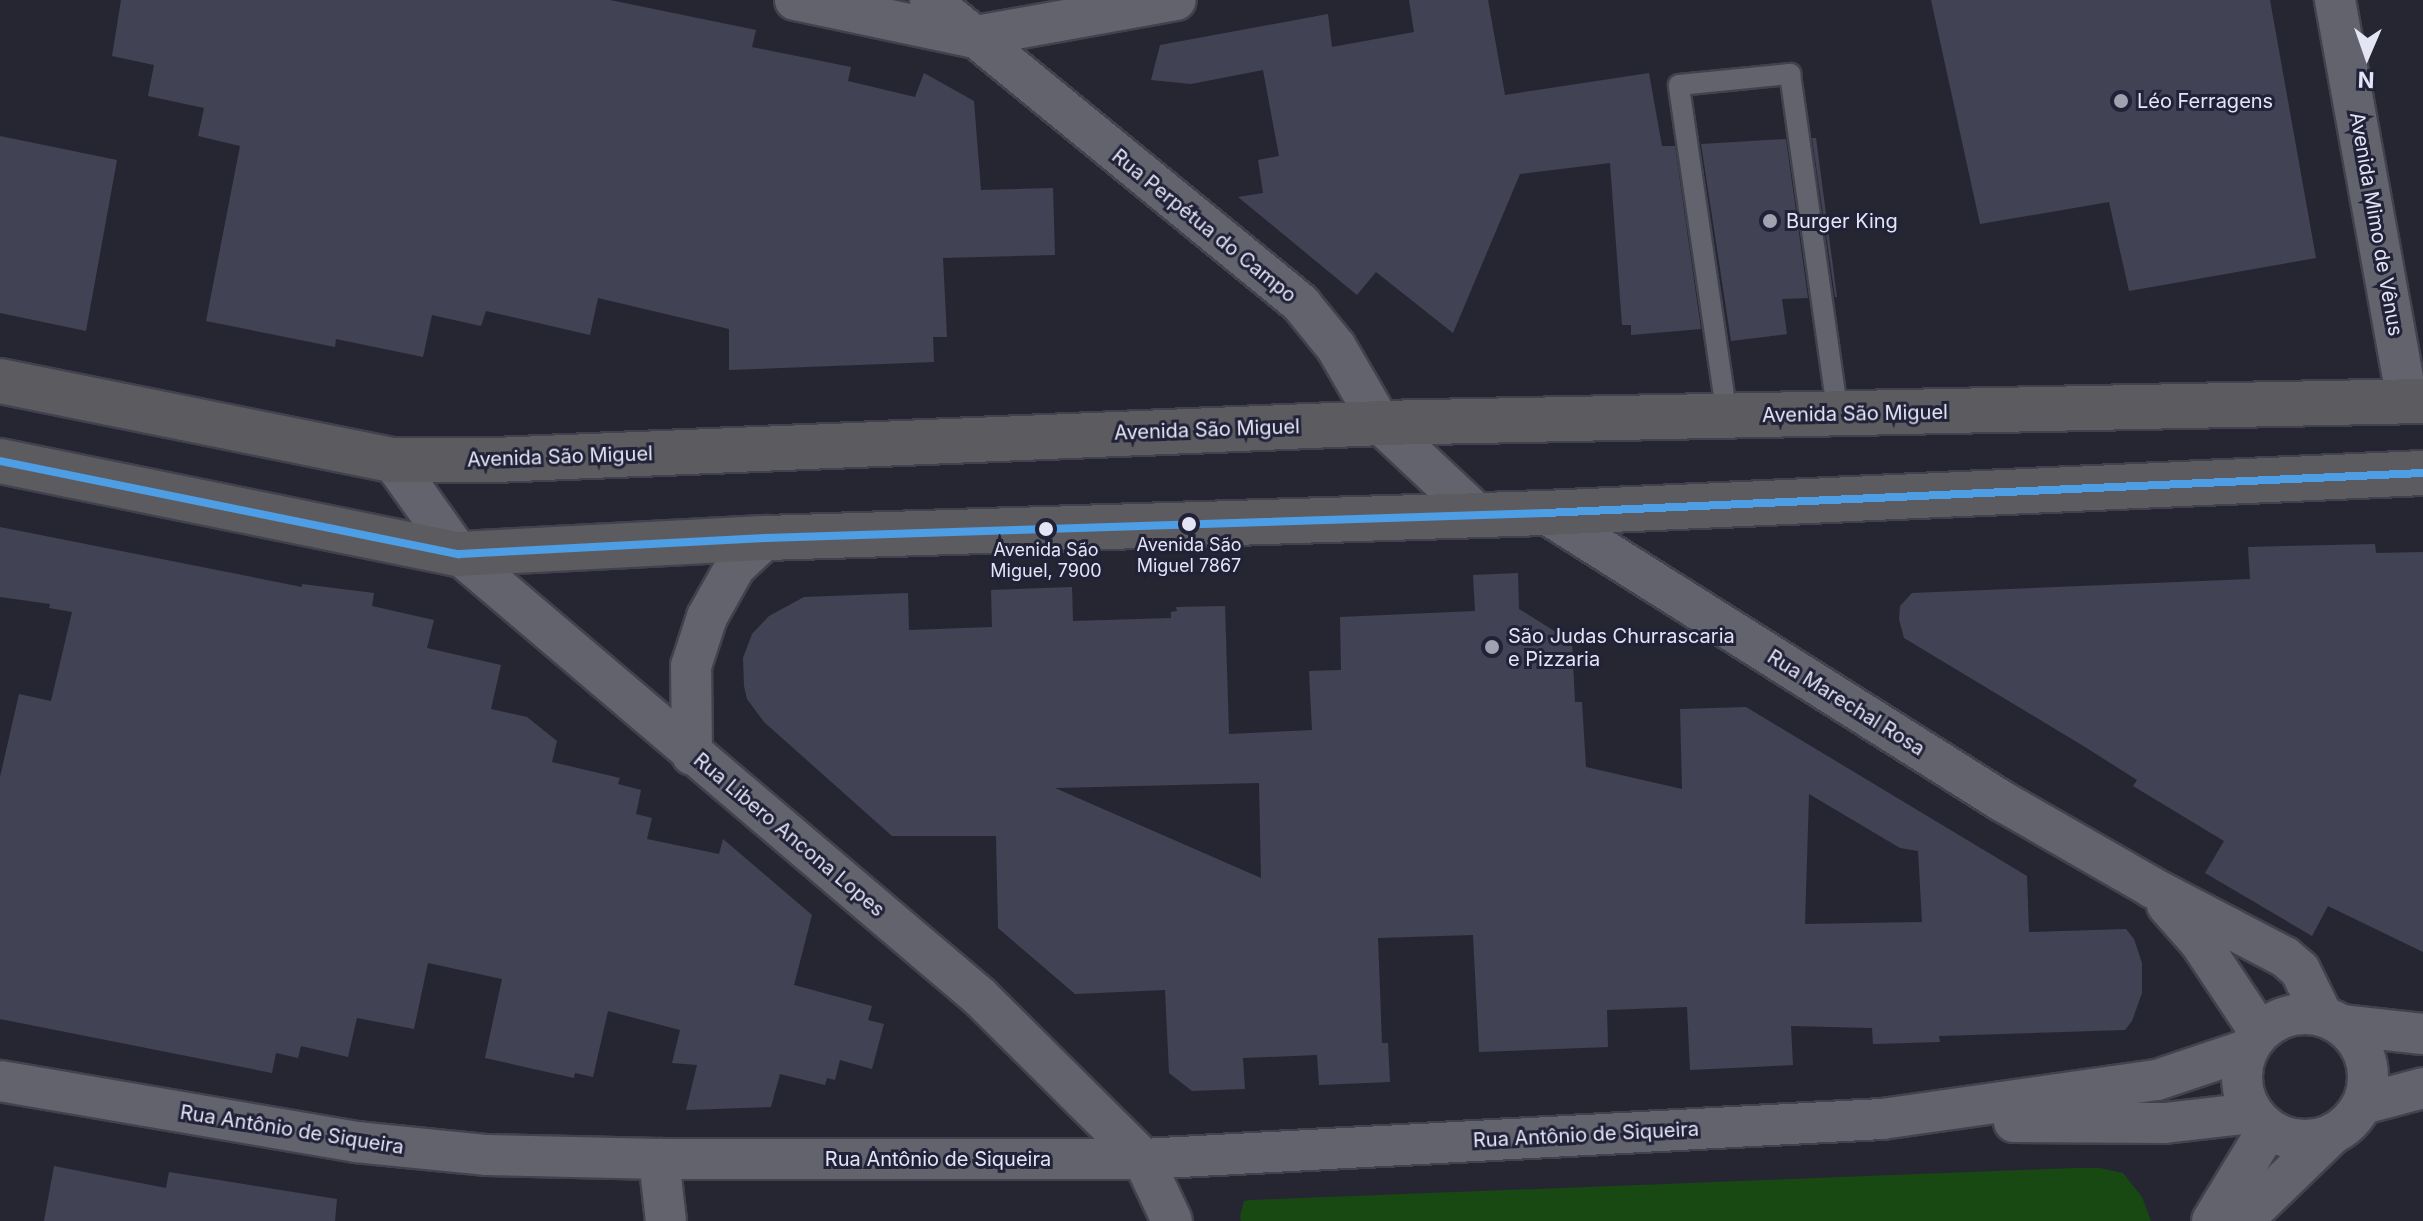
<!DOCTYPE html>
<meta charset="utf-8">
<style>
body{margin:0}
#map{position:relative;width:2423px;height:1221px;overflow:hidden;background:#262633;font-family:Inter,sans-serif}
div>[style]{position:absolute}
.green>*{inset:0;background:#194912}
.building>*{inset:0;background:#424255}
.roads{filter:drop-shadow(2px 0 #42424e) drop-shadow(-2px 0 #42424e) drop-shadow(0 2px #42424e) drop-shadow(0 -2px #42424e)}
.service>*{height:20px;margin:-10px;padding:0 10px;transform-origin:10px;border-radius:10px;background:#63636d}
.minor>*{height:40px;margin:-20px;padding:0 20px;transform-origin:20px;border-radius:20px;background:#63636d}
.minor>.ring{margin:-20px;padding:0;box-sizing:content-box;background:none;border:40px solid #63636d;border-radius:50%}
.primary>*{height:44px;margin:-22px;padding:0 22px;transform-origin:22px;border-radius:22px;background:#5c5c60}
.bus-1>*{height:8px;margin:-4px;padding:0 4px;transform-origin:4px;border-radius:4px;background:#4d9ee5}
.dots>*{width:22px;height:22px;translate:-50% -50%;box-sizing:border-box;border:4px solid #212138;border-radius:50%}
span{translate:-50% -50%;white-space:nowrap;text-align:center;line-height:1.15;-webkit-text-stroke:6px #212138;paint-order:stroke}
.bus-label{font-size:18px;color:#e3e4f4}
.poi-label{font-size:20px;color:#e3e4f4}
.left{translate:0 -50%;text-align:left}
.street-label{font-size:20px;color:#e3e4f4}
.north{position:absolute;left:2327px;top:16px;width:80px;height:80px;-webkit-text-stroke:6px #212138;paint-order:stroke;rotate:182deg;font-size:22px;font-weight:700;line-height:32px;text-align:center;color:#e3e4f4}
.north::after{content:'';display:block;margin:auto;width:28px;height:36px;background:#e3e4f4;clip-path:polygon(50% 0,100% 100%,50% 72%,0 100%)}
</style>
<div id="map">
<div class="green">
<i style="clip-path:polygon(2074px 1168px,2100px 1168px,2123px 1173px,2142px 1197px,2151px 1221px,1241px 1221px,1240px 1216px,1244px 1201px,1251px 1200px)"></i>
</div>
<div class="building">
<i style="clip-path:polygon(121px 0,610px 0,756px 30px,752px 47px,851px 67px,848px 81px,915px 97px,924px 73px,974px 101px,981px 190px,1053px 188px,1055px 255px,943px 258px,947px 337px,933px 337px,934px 362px,729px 370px,729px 329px,598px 298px,590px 335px,486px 311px,481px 326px,432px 315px,423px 357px,336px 339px,335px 347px,206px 321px,240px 146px,198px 136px,204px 108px,148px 96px,154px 65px,112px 56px)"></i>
<i style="clip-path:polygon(1409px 0,1488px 0,1505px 95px,1649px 73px,1662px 146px,1675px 146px,1701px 329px,1631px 335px,1631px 325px,1622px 325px,1610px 163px,1520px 174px,1453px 333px,1376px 272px,1357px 295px,1238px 197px,1263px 193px,1258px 160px,1279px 156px,1263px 70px,1191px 84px,1151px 80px,1160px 45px,1328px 14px,1332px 47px,1414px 32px)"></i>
<i style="clip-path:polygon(1931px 0,2270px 0,2316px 258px,2129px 291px,2109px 202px,1980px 224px)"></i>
<i style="clip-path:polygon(0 136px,117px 160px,86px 331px,0 313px)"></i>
<i style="clip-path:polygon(1812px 138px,1816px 138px,1837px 297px,1835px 297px)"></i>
<i style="clip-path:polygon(1786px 139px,1808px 298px,1782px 299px,1787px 334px,1731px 341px,1701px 144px)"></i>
<i style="clip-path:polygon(0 527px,302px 587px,302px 584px,374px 593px,372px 606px,434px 620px,427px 648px,501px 665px,491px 709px,527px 717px,557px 741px,552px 762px,620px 778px,618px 784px,641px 790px,636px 814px,652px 818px,647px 839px,719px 854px,723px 839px,812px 915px,794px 985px,872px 1006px,868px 1020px,884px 1024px,872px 1069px,840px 1060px,835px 1080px,827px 1078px,825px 1085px,780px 1074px,771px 1107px,686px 1110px,697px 1065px,672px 1063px,680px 1030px,608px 1011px,593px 1077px,575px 1073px,574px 1078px,485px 1058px,502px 979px,428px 963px,414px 1029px,357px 1018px,348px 1057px,301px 1046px,298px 1058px,276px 1053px,272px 1073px,0 1019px,0 777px,19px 694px,51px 701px,72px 612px,49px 608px,50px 604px,0 597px)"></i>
<i style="clip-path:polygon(2375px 544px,2376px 553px,2423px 552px,2423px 952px,2328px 906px,2312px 936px,2205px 873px,2224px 841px,2133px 786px,2137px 780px,2085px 747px,1904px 638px,1899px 619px,1900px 606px,1912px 593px,2250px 579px,2248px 547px)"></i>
<i style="clip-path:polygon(evenodd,1518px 573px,1519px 609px,1572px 642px,1575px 702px,1582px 702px,1586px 767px,1682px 789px,1680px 709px,1746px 707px,2027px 876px,2029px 932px,2126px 929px,2134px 939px,2142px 963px,2142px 993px,2132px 1021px,2125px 1030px,1939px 1036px,1940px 1042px,1873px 1044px,1872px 1028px,1791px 1026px,1793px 1065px,1690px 1070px,1687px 1007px,1607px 1010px,1608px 1047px,1479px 1052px,1473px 935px,1378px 938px,1382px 1043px,1388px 1043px,1390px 1082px,1319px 1085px,1317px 1055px,1243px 1058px,1245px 1089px,1192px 1091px,1169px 1073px,1165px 990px,1075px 994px,998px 928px,996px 836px,892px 836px,764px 722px,747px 699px,744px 686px,743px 658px,752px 634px,769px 616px,804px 597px,908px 593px,909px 630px,992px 627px,991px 590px,1072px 587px,1073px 621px,1171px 618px,1171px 612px,1177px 611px,1176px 607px,1225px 606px,1229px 734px,1312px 730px,1309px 671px,1341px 670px,1340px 617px,1475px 611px,1473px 575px,1518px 573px,1259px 783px,1261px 878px,1055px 788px,1259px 783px,1518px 573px,1809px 794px,1900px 848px,1918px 851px,1922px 922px,1805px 924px,1809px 794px)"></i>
<i style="clip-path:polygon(54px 1166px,166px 1188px,169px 1172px,337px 1199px,335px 1221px,44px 1221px)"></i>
</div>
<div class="roads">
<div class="service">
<i style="left:1727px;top:416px;width:334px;rotate:-98.3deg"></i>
<i style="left:1679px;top:85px;width:112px;rotate:-5.7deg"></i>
<i style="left:1790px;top:74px;width:344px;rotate:82deg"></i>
</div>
<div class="minor">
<i style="left:795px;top:0;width:180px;rotate:11.9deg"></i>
<i style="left:971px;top:37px;width:208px;rotate:-10.2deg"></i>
<i style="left:930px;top:0;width:480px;rotate:39.3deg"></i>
<i style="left:1301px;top:304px;width:55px;rotate:50.9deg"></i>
<i style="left:1336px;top:347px;width:88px;rotate:59.9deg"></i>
<i style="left:1380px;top:423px;width:134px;rotate:43.2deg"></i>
<i style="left:2335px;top:0;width:407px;rotate:79.8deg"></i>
<i style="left:392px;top:460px;width:115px;rotate:54.5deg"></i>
<i style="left:459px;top:554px;width:684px;rotate:40.37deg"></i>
<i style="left:980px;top:997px;width:230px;rotate:44.8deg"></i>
<i style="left:1143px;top:1159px;width:68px;rotate:64.9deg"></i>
<i style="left:1545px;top:513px;width:538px;rotate:32.24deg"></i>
<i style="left:2000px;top:800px;width:174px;rotate:29.9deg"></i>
<i style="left:2151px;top:887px;width:151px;rotate:27.6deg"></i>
<i style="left:2285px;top:957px;width:20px;rotate:41deg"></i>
<i style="left:2300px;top:970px;width:50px;rotate:63.9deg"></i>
<i style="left:692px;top:755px;width:89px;rotate:-90.6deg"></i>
<i style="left:691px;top:666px;width:52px;rotate:-71.9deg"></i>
<i style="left:707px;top:617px;width:57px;rotate:-60.8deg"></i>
<i style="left:735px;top:567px;width:42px;rotate:-43.1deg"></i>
<i style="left:2167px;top:905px;width:48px;rotate:48.4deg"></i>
<i style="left:2199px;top:941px;width:108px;rotate:56.3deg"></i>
<i class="ring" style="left:2242px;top:1014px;width:86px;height:86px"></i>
<i style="left:2341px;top:1025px;width:82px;rotate:6.3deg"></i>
<i style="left:0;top:1081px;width:361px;rotate:9.7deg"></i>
<i style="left:356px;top:1142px;width:132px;rotate:5.7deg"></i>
<i style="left:487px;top:1155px;width:172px;rotate:1.3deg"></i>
<i style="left:659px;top:1159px;width:484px"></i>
<i style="left:1143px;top:1159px;width:740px;rotate:-3.1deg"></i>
<i style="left:1882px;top:1119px;width:278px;rotate:-8.1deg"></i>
<i style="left:2157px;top:1080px;width:94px;rotate:-18.6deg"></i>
<i style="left:2363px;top:1104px;width:62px;rotate:-14.9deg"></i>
<i style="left:2014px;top:1122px;width:151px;rotate:0.4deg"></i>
<i style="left:2165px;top:1123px;width:88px;rotate:-6.6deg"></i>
<i style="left:659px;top:1159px;width:62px;rotate:83.6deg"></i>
<i style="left:2212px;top:1221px;width:108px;rotate:-58.7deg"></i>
<i style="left:2242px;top:1221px;width:125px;rotate:-44deg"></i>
</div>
<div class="primary">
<i style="left:0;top:381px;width:400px;rotate:11.4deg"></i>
<i style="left:392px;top:460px;width:103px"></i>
<i style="left:495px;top:460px;width:886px;rotate:-2.39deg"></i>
<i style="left:1380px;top:423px;width:1043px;rotate:-1.21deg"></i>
<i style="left:0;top:461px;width:468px;rotate:11.5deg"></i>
<i style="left:459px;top:554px;width:307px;rotate:-3deg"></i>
<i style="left:766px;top:538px;width:779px;rotate:-1.84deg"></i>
<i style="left:1545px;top:513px;width:879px;rotate:-2.61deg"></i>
</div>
</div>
<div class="bus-1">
<i style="left:0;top:461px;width:468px;rotate:11.5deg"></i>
<i style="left:459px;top:554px;width:307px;rotate:-3deg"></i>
<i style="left:766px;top:538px;width:779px;rotate:-1.84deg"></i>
<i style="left:1545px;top:513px;width:879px;rotate:-2.61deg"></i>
</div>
<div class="dots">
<i style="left:2121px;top:101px;background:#a1a2b0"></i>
<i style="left:1770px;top:221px;background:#a1a2b0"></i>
<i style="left:1189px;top:524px;background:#e3e4f4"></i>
<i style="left:1046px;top:529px;background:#e3e4f4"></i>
<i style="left:1492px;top:647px;background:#a1a2b0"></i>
</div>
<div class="bus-label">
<span style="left:1189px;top:556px">Avenida São<br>Miguel 7867</span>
<span style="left:1046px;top:561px">Avenida São<br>Miguel, 7900</span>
</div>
<div class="poi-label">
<span class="left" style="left:2137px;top:101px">Léo Ferragens</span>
<span class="left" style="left:1786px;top:221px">Burger King</span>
<span class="left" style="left:1508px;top:648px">São Judas Churrascaria<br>e Pizzaria</span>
</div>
<div class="street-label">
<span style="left:2376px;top:224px;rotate:80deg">Avenida Mimo de Vênus</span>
<span style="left:1204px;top:226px;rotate:39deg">Rua Perpétua do Campo</span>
<span style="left:1855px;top:414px;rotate:-1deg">Avenida São Miguel</span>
<span style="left:1207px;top:430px;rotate:-2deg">Avenida São Miguel</span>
<span style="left:560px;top:457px;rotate:-2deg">Avenida São Miguel</span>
<span style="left:1846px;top:703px;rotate:32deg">Rua Marechal Rosa</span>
<span style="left:789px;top:835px;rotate:40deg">Rua Libero Ancona Lopes</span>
<span style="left:292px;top:1130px;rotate:9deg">Rua Antônio de Siqueira</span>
<span style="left:1586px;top:1135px;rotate:-3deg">Rua Antônio de Siqueira</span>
<span style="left:938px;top:1159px">Rua Antônio de Siqueira</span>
</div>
<div class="north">N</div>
</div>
